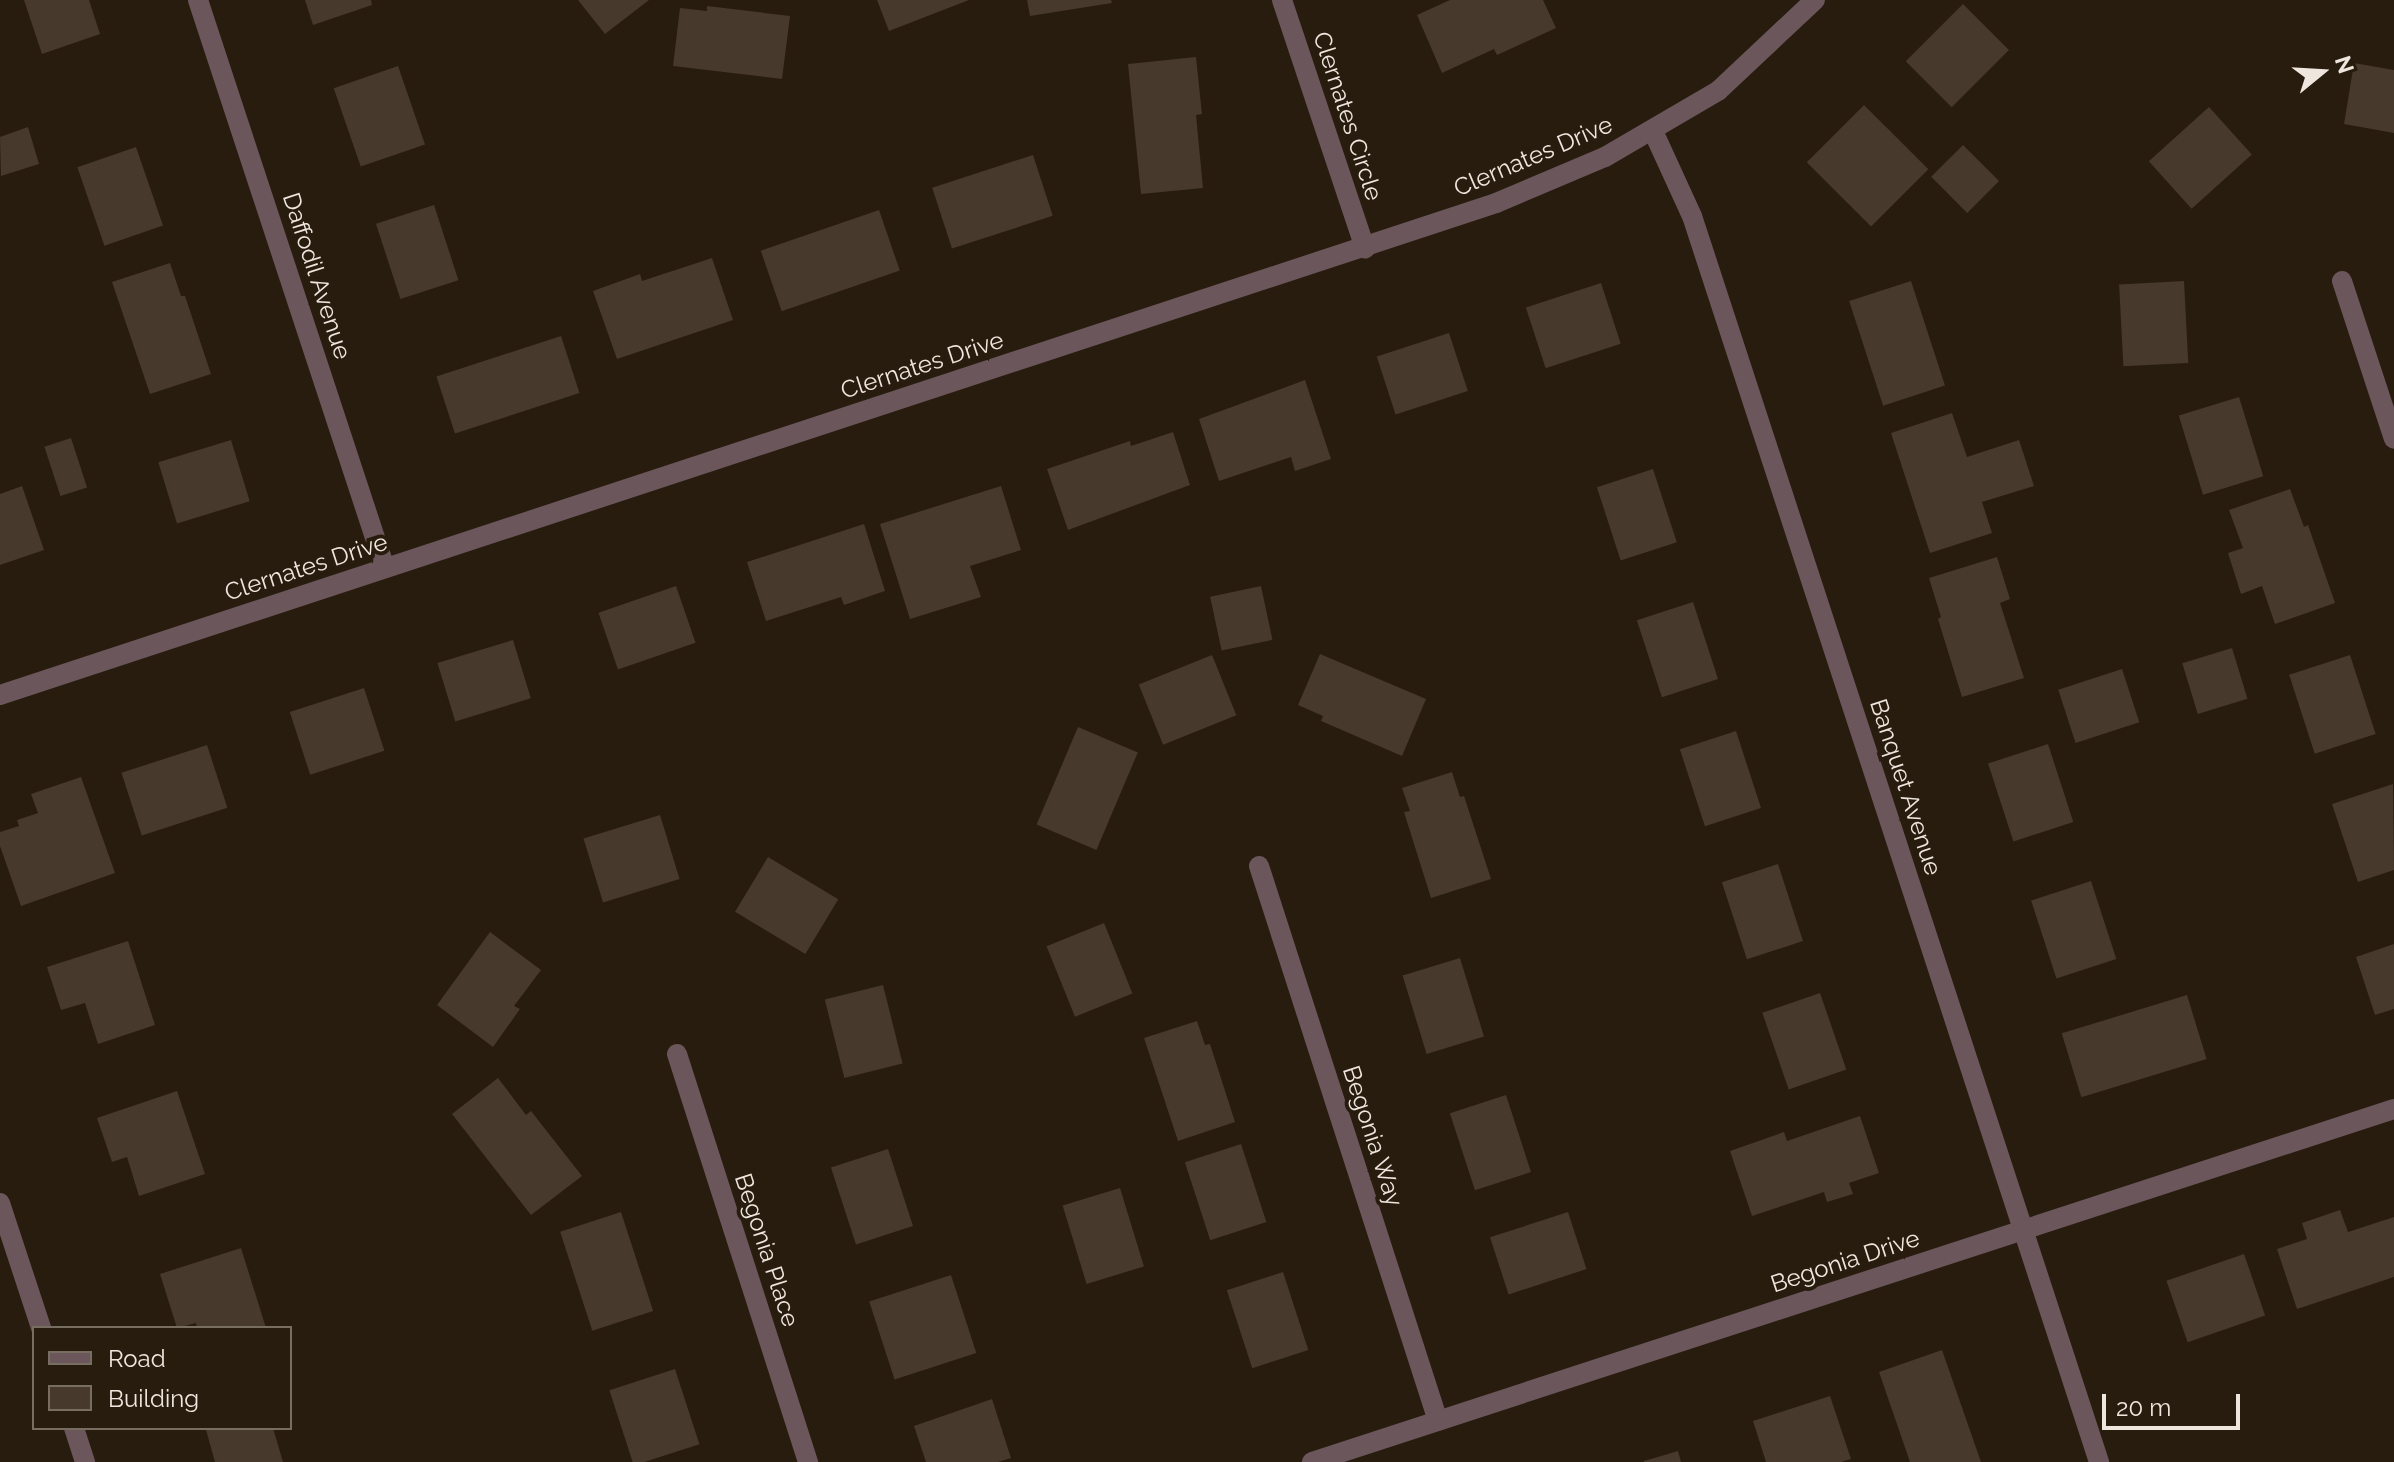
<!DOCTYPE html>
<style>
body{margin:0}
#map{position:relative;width:2394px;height:1462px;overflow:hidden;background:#281c0f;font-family:Raleway,sans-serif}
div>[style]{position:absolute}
.building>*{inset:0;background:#47392b;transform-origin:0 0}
.minor>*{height:20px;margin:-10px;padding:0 10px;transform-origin:10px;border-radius:10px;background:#6b565b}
span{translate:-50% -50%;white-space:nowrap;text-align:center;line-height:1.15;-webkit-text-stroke:8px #281c0f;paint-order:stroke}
.street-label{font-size:24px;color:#efe6dd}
.legend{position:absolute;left:32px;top:1326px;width:260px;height:104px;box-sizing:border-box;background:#281c0f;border:2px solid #786d61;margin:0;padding:10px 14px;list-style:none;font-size:24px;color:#efe6dd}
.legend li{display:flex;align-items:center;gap:16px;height:40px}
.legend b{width:40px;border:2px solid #786d61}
.north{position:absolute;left:2282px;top:32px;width:80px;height:80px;-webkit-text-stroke:6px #281c0f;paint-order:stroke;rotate:72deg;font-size:22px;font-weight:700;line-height:32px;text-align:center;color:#efe6dd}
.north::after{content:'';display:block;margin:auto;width:28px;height:36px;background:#efe6dd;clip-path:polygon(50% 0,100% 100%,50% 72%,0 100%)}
.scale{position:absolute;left:2102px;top:1394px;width:138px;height:36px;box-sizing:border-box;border:4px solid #efe6dd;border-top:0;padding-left:10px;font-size:24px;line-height:28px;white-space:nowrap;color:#efe6dd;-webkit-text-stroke:6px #281c0f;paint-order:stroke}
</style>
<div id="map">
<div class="building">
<i style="clip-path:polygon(24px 0,89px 0,100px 34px,42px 54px)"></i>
<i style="clip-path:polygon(305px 0,371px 0,372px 5px,313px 25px)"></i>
<i style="clip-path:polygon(578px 0,649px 0,605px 34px)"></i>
<i style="clip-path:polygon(877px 0,969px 0,889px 31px)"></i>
<i style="clip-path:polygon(1027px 0,1111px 0,1112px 3px,1030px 16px)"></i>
<i style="clip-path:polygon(1450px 0,1543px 0,1556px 28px,1497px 55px,1494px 49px,1442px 73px,1417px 15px)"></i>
<i style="left:1963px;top:4px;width:65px;height:81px;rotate:45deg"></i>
<i style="clip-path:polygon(707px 6px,790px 16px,782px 79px,673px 66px,680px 8px,707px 11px)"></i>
<i style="clip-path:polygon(1196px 57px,1202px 114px,1196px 115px,1203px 188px,1141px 194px,1128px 64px)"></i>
<i style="clip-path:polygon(2354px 63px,2394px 70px,2394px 133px,2344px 124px)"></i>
<i style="left:398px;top:66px;width:83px;height:68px;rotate:71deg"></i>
<i style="left:1864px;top:105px;width:91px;height:81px;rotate:45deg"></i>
<i style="left:2209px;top:107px;width:64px;height:81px;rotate:48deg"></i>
<i style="clip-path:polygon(28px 127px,39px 164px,1px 176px,0 137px)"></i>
<i style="left:1963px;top:145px;width:51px;height:45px;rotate:45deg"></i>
<i style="left:136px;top:147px;width:83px;height:62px;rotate:71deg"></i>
<i style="left:1033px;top:155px;width:64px;height:106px;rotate:72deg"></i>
<i style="left:434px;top:205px;width:79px;height:61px;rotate:72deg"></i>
<i style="left:879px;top:210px;width:64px;height:125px;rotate:71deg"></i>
<i style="clip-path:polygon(712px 258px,733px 320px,617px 359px,593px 291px,640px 274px,642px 281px)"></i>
<i style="clip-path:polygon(170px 263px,181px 296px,185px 296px,211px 374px,150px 394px,112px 282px)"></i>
<i style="left:1911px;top:281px;width:110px;height:65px;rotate:72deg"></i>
<i style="left:2184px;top:281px;width:82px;height:65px;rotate:87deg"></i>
<i style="left:1601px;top:283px;width:64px;height:79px;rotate:72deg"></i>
<i style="left:1449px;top:333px;width:61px;height:76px;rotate:72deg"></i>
<i style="left:561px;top:336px;width:60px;height:131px;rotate:72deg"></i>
<i style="clip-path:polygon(1305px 380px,1331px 459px,1295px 471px,1291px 457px,1219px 481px,1199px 419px)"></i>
<i style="left:2239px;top:397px;width:83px;height:63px;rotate:73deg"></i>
<i style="clip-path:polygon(1952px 413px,1967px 457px,2019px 440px,2034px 486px,1982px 502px,1992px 533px,1930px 553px,1891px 433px)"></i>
<i style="clip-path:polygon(1173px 432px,1190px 485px,1068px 530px,1047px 469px,1130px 441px,1131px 446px)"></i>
<i style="left:71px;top:438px;width:52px;height:28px;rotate:72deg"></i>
<i style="left:231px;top:440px;width:64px;height:76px;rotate:73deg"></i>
<i style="left:1653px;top:469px;width:77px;height:59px;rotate:72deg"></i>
<i style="clip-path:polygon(22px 486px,44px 550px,0 565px,0 494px)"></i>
<i style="clip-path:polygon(1001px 486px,1021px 550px,970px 566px,981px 597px,910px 619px,880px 524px)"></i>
<i style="clip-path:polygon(2290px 489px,2304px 527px,2308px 525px,2335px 603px,2275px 624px,2262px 586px,2241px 594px,2228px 553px,2243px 548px,2229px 510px)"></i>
<i style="clip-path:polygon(864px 524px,885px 591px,844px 605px,841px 597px,766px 621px,747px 562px)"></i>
<i style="clip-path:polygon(1997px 557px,2010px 599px,2000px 603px,2024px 678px,1962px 697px,1938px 619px,1941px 617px,1929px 578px)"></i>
<i style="left:676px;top:586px;width:60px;height:82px;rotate:71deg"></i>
<i style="left:1261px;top:586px;width:55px;height:52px;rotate:78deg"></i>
<i style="left:1693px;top:602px;width:81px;height:59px;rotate:72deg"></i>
<i style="left:513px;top:640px;width:61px;height:79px;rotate:73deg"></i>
<i style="left:2232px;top:648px;width:53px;height:52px;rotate:73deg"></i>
<i style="clip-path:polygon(1320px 654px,1426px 699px,1402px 756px,1321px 721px,1323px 716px,1298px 705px)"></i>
<i style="left:1212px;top:655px;width:65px;height:79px;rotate:68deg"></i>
<i style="left:2350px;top:655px;width:83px;height:64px;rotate:72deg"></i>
<i style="left:2122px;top:669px;width:56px;height:67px;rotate:72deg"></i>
<i style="left:364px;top:688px;width:66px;height:78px;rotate:72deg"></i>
<i style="left:1078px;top:727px;width:65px;height:106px;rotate:23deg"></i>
<i style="left:1736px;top:731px;width:81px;height:59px;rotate:72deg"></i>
<i style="left:2048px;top:744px;width:82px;height:63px;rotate:72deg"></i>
<i style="left:207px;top:745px;width:66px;height:90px;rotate:72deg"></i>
<i style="clip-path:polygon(1452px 772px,1460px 797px,1464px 796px,1491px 879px,1431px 898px,1404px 812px,1410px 811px,1402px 788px)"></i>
<i style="clip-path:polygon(81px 777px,115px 873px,21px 906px,0 846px,0 832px,19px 826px,17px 820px,38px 813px,31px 794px)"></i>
<i style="clip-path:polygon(2393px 784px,2394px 870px,2358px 882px,2332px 804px)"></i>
<i style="left:660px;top:815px;width:67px;height:80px;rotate:73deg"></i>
<i style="left:768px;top:857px;width:82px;height:64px;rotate:31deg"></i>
<i style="left:1778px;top:864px;width:81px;height:59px;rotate:72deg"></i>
<i style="left:2091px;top:881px;width:82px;height:63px;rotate:72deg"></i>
<i style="left:1104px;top:923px;width:76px;height:62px;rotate:68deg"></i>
<i style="clip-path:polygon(490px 932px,541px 970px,514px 1006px,520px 1009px,493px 1047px,437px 1005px)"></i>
<i style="clip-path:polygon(128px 941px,155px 1025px,98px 1044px,85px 1003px,61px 1010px,47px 967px)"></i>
<i style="clip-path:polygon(2394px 944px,2394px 1009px,2375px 1015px,2356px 957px)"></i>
<i style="left:1460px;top:958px;width:82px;height:60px;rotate:73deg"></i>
<i style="left:883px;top:985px;width:81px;height:60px;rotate:76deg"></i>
<i style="left:1820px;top:993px;width:81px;height:61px;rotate:71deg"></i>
<i style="left:2187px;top:995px;width:67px;height:131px;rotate:73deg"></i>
<i style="clip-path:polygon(1197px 1021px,1205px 1045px,1210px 1044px,1235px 1122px,1178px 1141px,1144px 1038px)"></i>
<i style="clip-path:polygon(498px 1078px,526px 1115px,531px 1111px,582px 1176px,531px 1215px,452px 1114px)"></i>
<i style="clip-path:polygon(177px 1091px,205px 1174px,139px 1196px,127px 1157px,112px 1162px,97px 1118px)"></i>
<i style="left:1506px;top:1095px;width:81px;height:59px;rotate:72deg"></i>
<i style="clip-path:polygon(1860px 1116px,1879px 1173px,1849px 1183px,1853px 1194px,1827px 1202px,1824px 1192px,1752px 1216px,1730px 1151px,1784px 1132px,1787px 1141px)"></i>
<i style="left:1241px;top:1144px;width:82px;height:59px;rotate:72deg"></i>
<i style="left:888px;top:1149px;width:81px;height:60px;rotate:72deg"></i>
<i style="left:1120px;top:1188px;width:82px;height:60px;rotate:73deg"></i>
<i style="clip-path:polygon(2340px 1210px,2348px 1232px,2394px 1217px,2394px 1277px,2297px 1309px,2277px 1249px,2307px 1239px,2302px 1223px)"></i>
<i style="left:621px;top:1212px;width:104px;height:64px;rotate:72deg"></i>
<i style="left:1568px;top:1212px;width:60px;height:82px;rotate:72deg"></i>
<i style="clip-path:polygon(241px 1248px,266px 1328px,197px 1328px,196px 1323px,177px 1328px,160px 1274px)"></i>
<i style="left:2244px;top:1254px;width:65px;height:82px;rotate:71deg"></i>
<i style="left:1283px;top:1272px;width:82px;height:59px;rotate:72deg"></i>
<i style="left:951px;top:1275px;width:82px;height:86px;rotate:72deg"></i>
<i style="clip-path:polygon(1942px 1350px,1981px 1462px,1910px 1462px,1879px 1372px)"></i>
<i style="left:675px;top:1369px;width:79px;height:69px;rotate:72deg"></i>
<i style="clip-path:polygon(1830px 1396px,1851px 1459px,1841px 1462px,1766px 1462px,1753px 1421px)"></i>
<i style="clip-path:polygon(992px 1399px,1011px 1458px,998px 1462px,926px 1462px,914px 1426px)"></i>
<i style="clip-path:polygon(212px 1428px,273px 1428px,283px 1462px,215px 1462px,206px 1430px)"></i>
<i style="clip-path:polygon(1678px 1451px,1681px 1462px,1644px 1462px,1644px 1461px)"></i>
</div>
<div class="minor">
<i style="left:198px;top:0;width:598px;rotate:71.78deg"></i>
<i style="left:1282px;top:0;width:262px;rotate:71.5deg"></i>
<i style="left:1653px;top:131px;width:94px;rotate:65.4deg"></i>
<i style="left:1692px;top:216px;width:1311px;rotate:71.91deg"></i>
<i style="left:2342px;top:281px;width:166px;rotate:71.8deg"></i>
<i style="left:0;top:695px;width:1575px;rotate:-18.2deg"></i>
<i style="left:1496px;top:203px;width:118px;rotate:-22.9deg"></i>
<i style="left:1605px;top:157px;width:131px;rotate:-30.3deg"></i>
<i style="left:1718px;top:91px;width:133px;rotate:-43.2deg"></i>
<i style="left:1259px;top:866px;width:583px;rotate:72.12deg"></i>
<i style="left:677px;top:1054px;width:429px;rotate:72.2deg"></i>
<i style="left:0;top:1203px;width:132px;rotate:71.8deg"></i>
<i style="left:74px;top:1428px;width:36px;rotate:72deg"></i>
<i style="left:1312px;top:1462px;width:1138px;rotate:-18.07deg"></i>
</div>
<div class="street-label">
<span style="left:1348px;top:116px;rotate:72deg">Clernates Circle</span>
<span style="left:1533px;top:156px;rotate:-23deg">Clernates Drive</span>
<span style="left:317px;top:276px;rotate:72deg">Daffodil Avenue</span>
<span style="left:922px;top:365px;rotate:-18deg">Clernates Drive</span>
<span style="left:306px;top:567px;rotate:-18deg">Clernates Drive</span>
<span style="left:1906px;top:787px;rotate:72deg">Banquet Avenue</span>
<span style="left:1373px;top:1136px;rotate:72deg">Begonia Way</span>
<span style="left:767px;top:1250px;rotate:72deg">Begonia Place</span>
<span style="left:1845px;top:1261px;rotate:-18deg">Begonia Drive</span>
</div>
<ul class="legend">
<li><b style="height:10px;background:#6b565b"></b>Road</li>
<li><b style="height:22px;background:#47392b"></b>Building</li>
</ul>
<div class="north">N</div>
<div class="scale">20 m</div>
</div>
